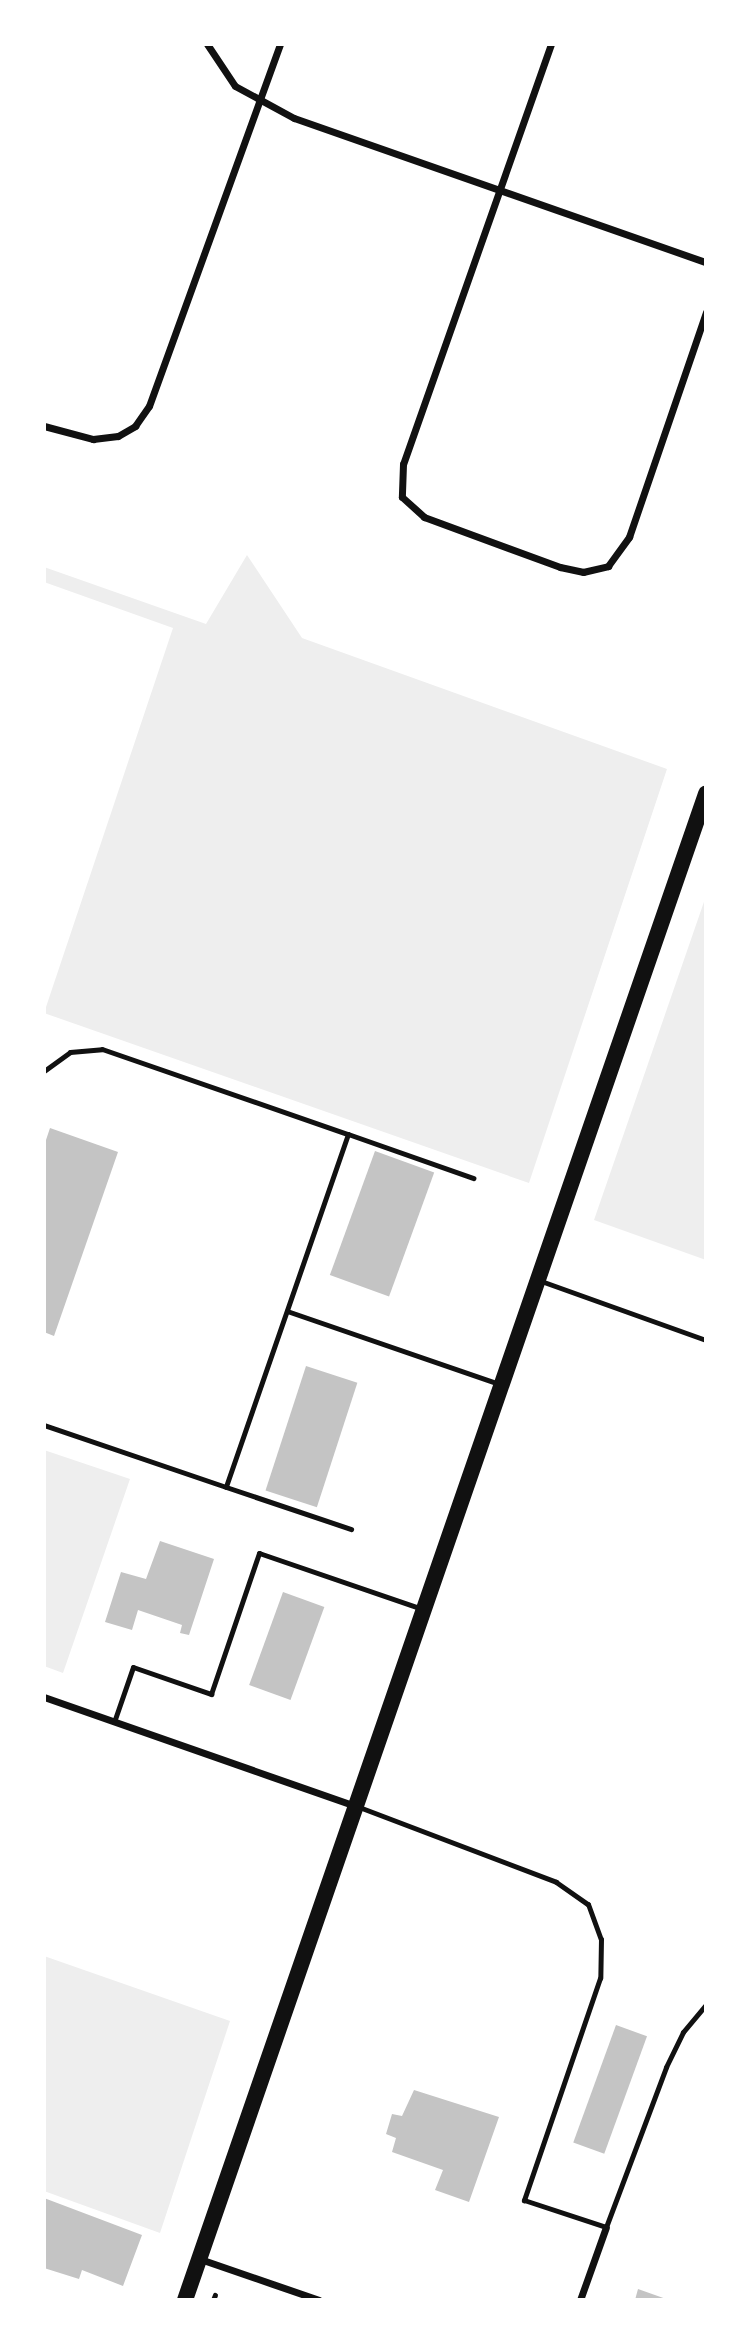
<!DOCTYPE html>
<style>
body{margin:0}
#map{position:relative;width:750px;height:2344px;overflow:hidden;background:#fff;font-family:"DM Sans",sans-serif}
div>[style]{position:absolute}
.green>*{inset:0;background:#eee}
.building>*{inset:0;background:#c4c4c4;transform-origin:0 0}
.path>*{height:4.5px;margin:-2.25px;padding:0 2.25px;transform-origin:2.25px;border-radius:2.25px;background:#111}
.service>*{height:5px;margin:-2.5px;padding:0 2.5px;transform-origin:2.5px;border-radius:2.5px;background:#111}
.minor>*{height:7px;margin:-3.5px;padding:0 3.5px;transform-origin:3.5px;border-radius:3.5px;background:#111}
.primary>*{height:16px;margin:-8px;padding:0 8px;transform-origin:8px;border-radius:8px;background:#111}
span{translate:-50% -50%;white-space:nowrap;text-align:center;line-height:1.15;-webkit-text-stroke:7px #fff;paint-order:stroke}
.frame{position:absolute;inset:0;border:46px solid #fff;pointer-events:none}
</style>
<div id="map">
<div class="green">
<i style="clip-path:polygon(247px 555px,302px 638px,667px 769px,529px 1183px,44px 1013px,173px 628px,44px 582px,44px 567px,206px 624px)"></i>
<i style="clip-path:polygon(706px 896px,706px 1260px,594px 1220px)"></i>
<i style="clip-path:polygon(44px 1450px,130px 1479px,63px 1673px,44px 1666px)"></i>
<i style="clip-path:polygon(44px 1956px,230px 2021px,160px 2233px,44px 2191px)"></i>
</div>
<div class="building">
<i style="clip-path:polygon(50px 1128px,118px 1152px,54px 1336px,44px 1332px,44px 1146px)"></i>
<i style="left:375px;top:1151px;width:63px;height:132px;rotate:20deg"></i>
<i style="left:306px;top:1366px;width:54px;height:131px;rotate:18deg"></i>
<i style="clip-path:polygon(160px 1541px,214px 1559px,189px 1635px,180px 1633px,182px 1625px,138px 1610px,132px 1630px,105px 1622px,121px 1572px,146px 1579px)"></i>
<i style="left:283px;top:1592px;width:44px;height:99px;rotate:20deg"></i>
<i style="left:616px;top:2025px;width:33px;height:125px;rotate:20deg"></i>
<i style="clip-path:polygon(414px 2090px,499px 2117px,469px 2202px,435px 2190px,443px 2170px,392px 2152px,396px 2138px,386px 2134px,392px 2114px,402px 2116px)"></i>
<i style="clip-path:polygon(44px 2198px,142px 2235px,123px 2286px,82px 2270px,79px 2279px,44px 2268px)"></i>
<i style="clip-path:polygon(638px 2289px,669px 2300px,635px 2300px)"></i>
</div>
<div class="path">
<i style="left:213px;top:2300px;width:5px;rotate:-68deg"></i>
</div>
<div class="service">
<i style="left:44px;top:1071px;width:32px;rotate:-36deg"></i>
<i style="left:70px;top:1052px;width:32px;rotate:-5deg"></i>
<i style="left:102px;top:1049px;width:260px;rotate:19.1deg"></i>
<i style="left:348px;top:1134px;width:373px;rotate:109.1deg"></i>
<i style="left:226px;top:1487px;width:192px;rotate:-161.2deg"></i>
<i style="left:348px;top:1134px;width:133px;rotate:19.4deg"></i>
<i style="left:541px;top:1281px;width:175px;rotate:19.7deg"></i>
<i style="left:287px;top:1311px;width:224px;rotate:19deg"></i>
<i style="left:226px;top:1487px;width:132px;rotate:18.6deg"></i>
<i style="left:114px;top:1722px;width:58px;rotate:-70.9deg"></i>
<i style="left:133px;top:1667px;width:83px;rotate:19.1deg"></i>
<i style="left:211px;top:1694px;width:149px;rotate:-71.2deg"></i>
<i style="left:259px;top:1553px;width:173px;rotate:18.9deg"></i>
<i style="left:359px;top:1807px;width:211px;rotate:20.8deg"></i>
<i style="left:556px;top:1882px;width:39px;rotate:35deg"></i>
<i style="left:588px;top:1904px;width:37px;rotate:70deg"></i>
<i style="left:601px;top:1939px;width:39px;rotate:91deg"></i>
<i style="left:600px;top:1978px;width:235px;rotate:108.9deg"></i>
<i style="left:524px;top:2200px;width:86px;rotate:18.2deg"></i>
<i style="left:606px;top:2227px;width:171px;rotate:-69.4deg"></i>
<i style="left:666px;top:2067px;width:39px;rotate:-64deg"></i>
<i style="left:683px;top:2032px;width:35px;rotate:-50deg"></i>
</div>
<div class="minor">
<i style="left:207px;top:44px;width:50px;rotate:56.3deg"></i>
<i style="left:235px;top:86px;width:67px;rotate:28.5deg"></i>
<i style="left:294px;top:118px;width:436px;rotate:19.3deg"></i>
<i style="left:551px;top:44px;width:445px;rotate:109.4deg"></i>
<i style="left:403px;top:464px;width:33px;rotate:92deg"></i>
<i style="left:402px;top:497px;width:30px;rotate:42deg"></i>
<i style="left:424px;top:517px;width:145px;rotate:20.2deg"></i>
<i style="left:560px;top:567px;width:24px;rotate:12deg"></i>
<i style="left:583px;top:572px;width:26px;rotate:-13deg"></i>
<i style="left:608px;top:566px;width:36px;rotate:-54deg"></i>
<i style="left:629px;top:537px;width:238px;rotate:-71.1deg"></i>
<i style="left:44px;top:426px;width:51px;rotate:14.9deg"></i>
<i style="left:93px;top:439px;width:25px;rotate:-7deg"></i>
<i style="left:118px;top:436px;width:20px;rotate:-30deg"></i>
<i style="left:135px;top:426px;width:24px;rotate:-55deg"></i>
<i style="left:149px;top:406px;width:385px;rotate:-70.1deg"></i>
<i style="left:44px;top:1697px;width:330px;rotate:19.3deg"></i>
<i style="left:200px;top:2259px;width:126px;rotate:19deg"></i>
<i style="left:580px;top:2300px;width:77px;rotate:-70.4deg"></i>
</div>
<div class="primary">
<i style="left:185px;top:2300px;width:1594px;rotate:-70.92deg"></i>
</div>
<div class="frame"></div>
</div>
